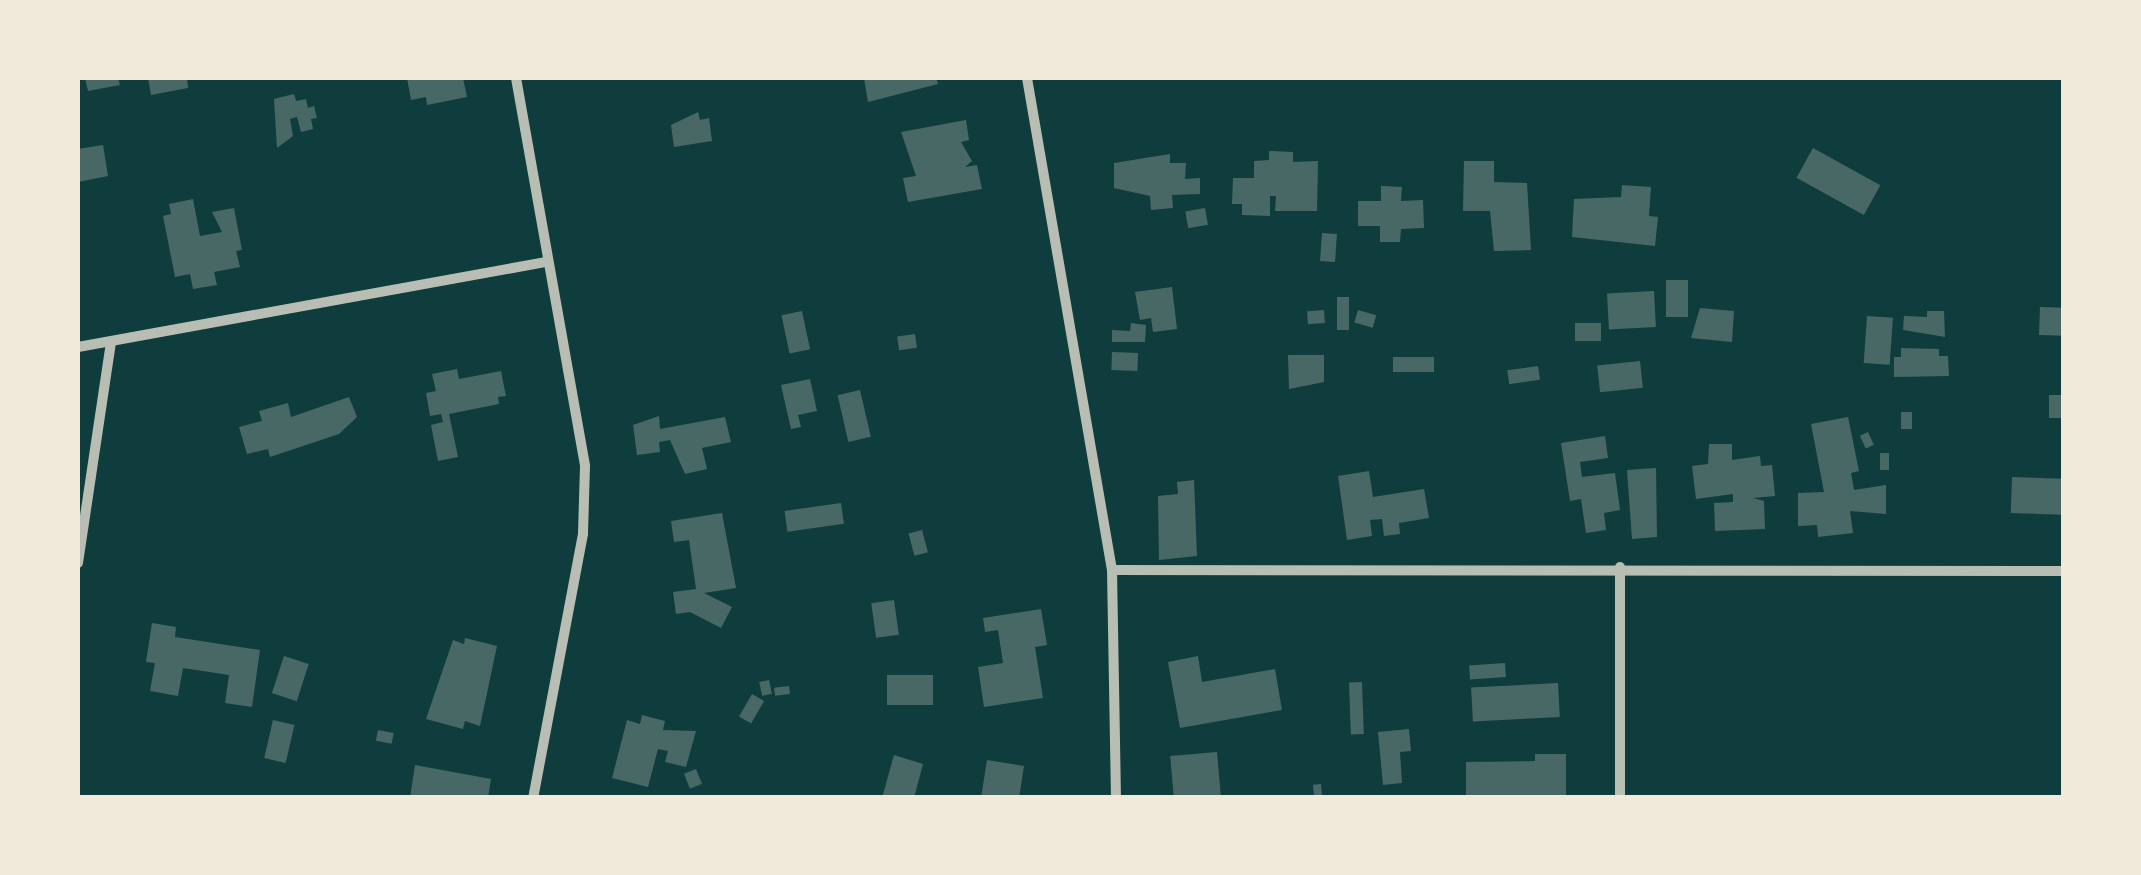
<!DOCTYPE html>
<style>
body{margin:0}
#map{position:relative;width:2141px;height:875px;overflow:hidden;background:#0f3d3e;font-family:Overpass,sans-serif}
div>[style]{position:absolute}
.building>*{inset:0;background:#486865;transform-origin:0 0}
.minor>*{height:10px;margin:-5px;padding:0 5px;transform-origin:5px;border-radius:5px;background:#b8beb3}
span{translate:-50% -50%;white-space:nowrap;text-align:center;line-height:1.15;-webkit-text-stroke:8px #f1e9da;paint-order:stroke}
.frame{position:absolute;inset:0;border:80px solid #f1e9da;pointer-events:none}
</style>
<div id="map">
<div class="building">
<i style="clip-path:polygon(85px 78px,118px 78px,120px 85px,88px 91px)"></i>
<i style="clip-path:polygon(148px 78px,187px 78px,188px 88px,151px 95px)"></i>
<i style="clip-path:polygon(407px 78px,463px 78px,467px 97px,427px 105px,426px 97px,411px 100px)"></i>
<i style="clip-path:polygon(864px 78px,936px 78px,938px 84px,868px 102px)"></i>
<i style="clip-path:polygon(294px 94px,296px 101px,306px 99px,308px 108px,314px 106px,317px 118px,311px 119px,313px 129px,301px 132px,297px 117px,290px 119px,293px 136px,277px 148px,274px 99px)"></i>
<i style="clip-path:polygon(698px 112px,700px 120px,709px 118px,712px 141px,674px 147px,671px 125px)"></i>
<i style="clip-path:polygon(966px 120px,969px 140px,961px 142px,972px 161px,965px 167px,977px 165px,982px 189px,908px 202px,903px 178px,916px 176px,901px 132px)"></i>
<i style="clip-path:polygon(103px 145px,108px 176px,78px 182px,78px 149px)"></i>
<i style="left:1813px;top:148px;width:77px;height:34px;rotate:29deg"></i>
<i style="clip-path:polygon(1269px 151px,1293px 152px,1293px 162px,1318px 161px,1317px 211px,1275px 211px,1276px 196px,1270px 196px,1270px 216px,1242px 215px,1242px 204px,1232px 204px,1233px 178px,1254px 178px,1254px 161px,1269px 160px)"></i>
<i style="clip-path:polygon(1170px 154px,1170px 163px,1186px 163px,1185px 179px,1200px 178px,1200px 194px,1172px 195px,1173px 208px,1151px 210px,1150px 196px,1114px 188px,1114px 163px)"></i>
<i style="clip-path:polygon(1464px 161px,1494px 161px,1494px 182px,1527px 183px,1531px 250px,1494px 251px,1490px 211px,1463px 211px)"></i>
<i style="clip-path:polygon(1622px 185px,1651px 187px,1649px 216px,1658px 217px,1655px 246px,1572px 237px,1574px 199px,1621px 197px)"></i>
<i style="clip-path:polygon(1381px 186px,1402px 187px,1401px 201px,1423px 200px,1424px 228px,1401px 229px,1400px 242px,1380px 242px,1380px 226px,1358px 226px,1358px 201px,1381px 201px)"></i>
<i style="clip-path:polygon(193px 199px,200px 236px,222px 232px,212px 212px,234px 208px,242px 250px,236px 251px,240px 267px,214px 272px,217px 285px,193px 289px,190px 274px,175px 277px,163px 216px,171px 214px,169px 204px)"></i>
<i style="left:1205px;top:208px;width:17px;height:20px;rotate:80deg"></i>
<i style="left:1322px;top:233px;width:15px;height:28px;rotate:4deg"></i>
<i style="left:1666px;top:280px;width:22px;height:37px"></i>
<i style="clip-path:polygon(1172px 287px,1177px 329px,1153px 332px,1151px 318px,1140px 320px,1135px 292px)"></i>
<i style="left:1654px;top:291px;width:36px;height:47px;rotate:87deg"></i>
<i style="left:1337px;top:297px;width:12px;height:33px"></i>
<i style="left:2040px;top:307px;width:24px;height:28px;rotate:2deg"></i>
<i style="clip-path:polygon(1700px 308px,1734px 311px,1732px 342px,1691px 338px)"></i>
<i style="left:1324px;top:310px;width:13px;height:17px;rotate:86deg"></i>
<i style="left:1358px;top:310px;width:19px;height:13px;rotate:16deg"></i>
<i style="left:802px;top:311px;width:39px;height:21px;rotate:78deg"></i>
<i style="clip-path:polygon(1927px 311px,1944px 311px,1945px 337px,1903px 330px,1904px 316px,1927px 317px)"></i>
<i style="left:1867px;top:316px;width:26px;height:47px;rotate:4deg"></i>
<i style="clip-path:polygon(1131px 323px,1146px 325px,1145px 342px,1112px 342px,1112px 330px,1130px 331px)"></i>
<i style="left:1575px;top:323px;width:26px;height:18px"></i>
<i style="left:915px;top:334px;width:14px;height:18px;rotate:82deg"></i>
<i style="clip-path:polygon(1901px 348px,1939px 349px,1939px 356px,1948px 356px,1949px 376px,1894px 377px,1894px 357px,1901px 357px)"></i>
<i style="left:1112px;top:352px;width:26px;height:18px;rotate:2deg"></i>
<i style="clip-path:polygon(1288px 355px,1324px 355px,1324px 382px,1289px 389px)"></i>
<i style="left:1434px;top:357px;width:15px;height:41px;rotate:90deg"></i>
<i style="left:1640px;top:361px;width:27px;height:43px;rotate:84deg"></i>
<i style="left:1538px;top:366px;width:14px;height:31px;rotate:82deg"></i>
<i style="clip-path:polygon(457px 369px,459px 379px,501px 371px,506px 396px,498px 397px,499px 404px,449px 414px,458px 457px,438px 461px,431px 425px,443px 422px,441px 414px,430px 416px,426px 393px,436px 391px,432px 374px)"></i>
<i style="clip-path:polygon(810px 379px,817px 411px,798px 415px,801px 427px,791px 429px,781px 385px)"></i>
<i style="left:860px;top:390px;width:48px;height:23px;rotate:77deg"></i>
<i style="left:2049px;top:395px;width:15px;height:23px"></i>
<i style="clip-path:polygon(349px 397px,357px 417px,339px 434px,270px 457px,268px 449px,247px 454px,239px 427px,262px 421px,259px 411px,288px 403px,291px 417px)"></i>
<i style="left:1901px;top:412px;width:11px;height:17px"></i>
<i style="clip-path:polygon(659px 416px,660px 429px,725px 417px,731px 442px,702px 448px,707px 469px,685px 474px,670px 440px,659px 442px,660px 452px,637px 455px,633px 425px)"></i>
<i style="clip-path:polygon(1848px 417px,1859px 471px,1851px 473px,1854px 490px,1886px 485px,1886px 514px,1850px 511px,1853px 533px,1818px 537px,1817px 525px,1798px 526px,1798px 493px,1824px 492px,1811px 424px)"></i>
<i style="left:1868px;top:432px;width:14px;height:9px;rotate:65deg"></i>
<i style="clip-path:polygon(1605px 436px,1608px 458px,1580px 462px,1582px 477px,1615px 473px,1620px 510px,1604px 513px,1606px 530px,1586px 533px,1581px 499px,1570px 501px,1561px 443px)"></i>
<i style="clip-path:polygon(1709px 444px,1732px 444px,1732px 460px,1760px 456px,1761px 466px,1772px 465px,1775px 496px,1753px 498px,1764px 501px,1765px 529px,1715px 531px,1714px 503px,1733px 502px,1733px 494px,1696px 499px,1692px 466px,1708px 464px)"></i>
<i style="left:1880px;top:453px;width:9px;height:17px"></i>
<i style="clip-path:polygon(1656px 468px,1657px 537px,1632px 539px,1627px 470px)"></i>
<i style="clip-path:polygon(1369px 471px,1373px 497px,1424px 489px,1429px 518px,1399px 523px,1400px 534px,1384px 536px,1382px 519px,1370px 520px,1372px 536px,1347px 540px,1338px 476px)"></i>
<i style="left:2012px;top:477px;width:52px;height:36px;rotate:2deg"></i>
<i style="clip-path:polygon(1194px 480px,1197px 556px,1159px 560px,1158px 496px,1178px 494px,1177px 482px)"></i>
<i style="left:841px;top:503px;width:21px;height:57px;rotate:82deg"></i>
<i style="clip-path:polygon(722px 513px,736px 588px,704px 593px,732px 607px,721px 628px,690px 612px,676px 614px,673px 592px,696px 589px,689px 540px,674px 542px,671px 521px)"></i>
<i style="left:922px;top:530px;width:23px;height:14px;rotate:75deg"></i>
<i style="left:894px;top:600px;width:35px;height:23px;rotate:82deg"></i>
<i style="clip-path:polygon(1041px 609px,1047px 645px,1035px 647px,1043px 698px,984px 707px,978px 667px,1003px 663px,998px 630px,985px 632px,983px 618px)"></i>
<i style="clip-path:polygon(152px 623px,176px 627px,175px 637px,260px 650px,252px 707px,225px 703px,229px 675px,183px 668px,178px 696px,150px 691px,155px 663px,146px 662px)"></i>
<i style="clip-path:polygon(465px 638px,497px 646px,480px 726px,465px 721px,463px 729px,426px 719px,453px 640px,464px 644px)"></i>
<i style="left:284px;top:656px;width:26px;height:39px;rotate:18deg"></i>
<i style="clip-path:polygon(1198px 656px,1202px 682px,1275px 669px,1282px 710px,1180px 728px,1168px 662px)"></i>
<i style="left:1505px;top:663px;width:14px;height:36px;rotate:86deg"></i>
<i style="left:887px;top:675px;width:46px;height:30px"></i>
<i style="left:769px;top:680px;width:14px;height:10px;rotate:78deg"></i>
<i style="left:1362px;top:682px;width:52px;height:13px;rotate:88deg"></i>
<i style="left:1558px;top:683px;width:34px;height:87px;rotate:87deg"></i>
<i style="left:789px;top:686px;width:8px;height:15px;rotate:83deg"></i>
<i style="left:752px;top:694px;width:14px;height:26px;rotate:30deg"></i>
<i style="clip-path:polygon(642px 715px,665px 721px,663px 730px,696px 731px,686px 767px,665px 762px,668px 751px,658px 749px,648px 787px,612px 778px,627px 720px,640px 724px)"></i>
<i style="left:273px;top:720px;width:22px;height:39px;rotate:13deg"></i>
<i style="clip-path:polygon(1409px 729px,1411px 751px,1400px 752px,1402px 783px,1383px 785px,1378px 732px)"></i>
<i style="left:378px;top:730px;width:16px;height:11px;rotate:11deg"></i>
<i style="left:1217px;top:752px;width:46px;height:47px;rotate:85deg"></i>
<i style="clip-path:polygon(1535px 754px,1566px 754px,1566px 798px,1466px 798px,1466px 762px,1535px 761px)"></i>
<i style="clip-path:polygon(894px 755px,923px 764px,914px 798px,882px 798px)"></i>
<i style="clip-path:polygon(987px 760px,1024px 766px,1019px 798px,981px 798px)"></i>
<i style="clip-path:polygon(415px 765px,491px 779px,488px 798px,410px 798px)"></i>
<i style="left:696px;top:769px;width:16px;height:13px;rotate:68deg"></i>
<i style="left:1321px;top:784px;width:12px;height:8px;rotate:85deg"></i>
</div>
<div class="minor">
<i style="left:516px;top:78px;width:394px;rotate:79.9deg"></i>
<i style="left:585px;top:466px;width:68px;rotate:91.7deg"></i>
<i style="left:583px;top:534px;width:269px;rotate:100.7deg"></i>
<i style="left:1027px;top:78px;width:499px;rotate:80.2deg"></i>
<i style="left:1112px;top:570px;width:228px;rotate:89deg"></i>
<i style="left:78px;top:347px;width:476px;rotate:-10.3deg"></i>
<i style="left:78px;top:563px;width:224px;rotate:-81.5deg"></i>
<i style="left:1620px;top:567px;width:231px;rotate:90deg"></i>
<i style="left:1112px;top:570px;width:952px;rotate:0.06deg"></i>
</div>
<div class="frame"></div>
</div>
